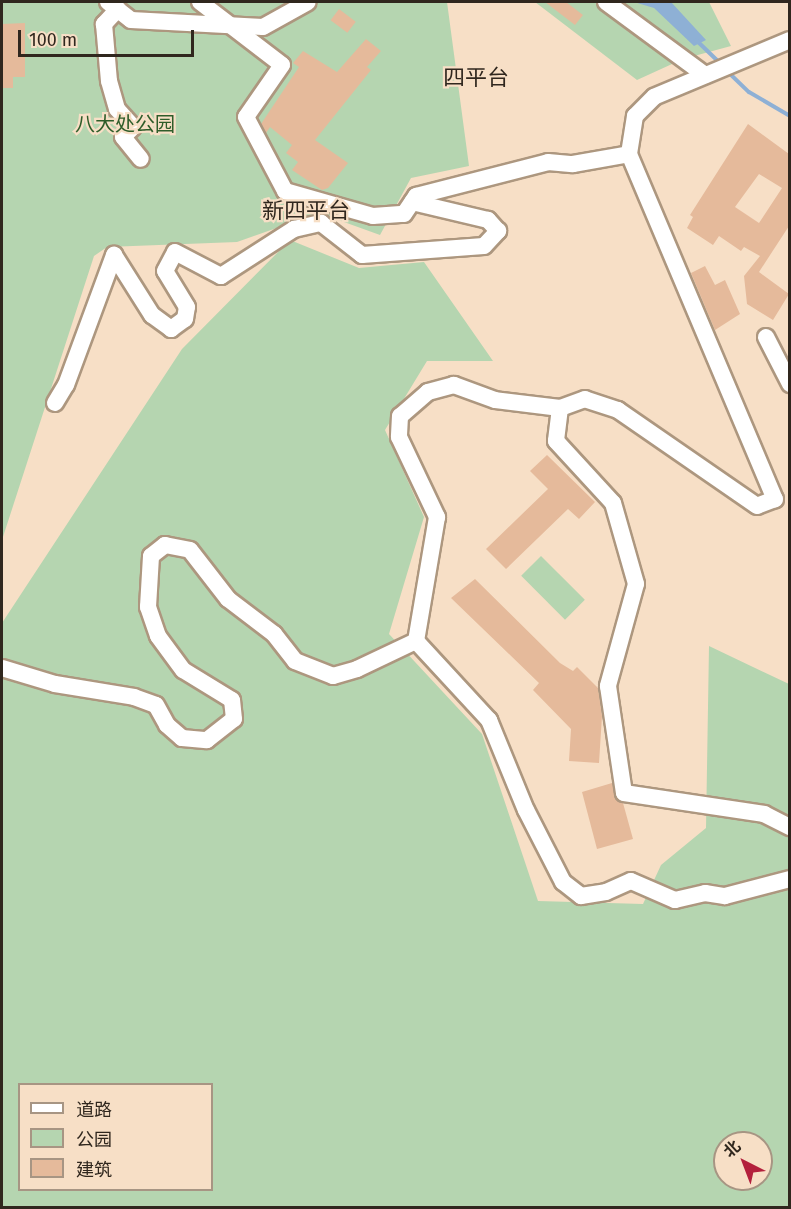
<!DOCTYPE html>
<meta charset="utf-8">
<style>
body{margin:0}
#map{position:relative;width:791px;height:1209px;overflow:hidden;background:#f7dfc6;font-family:"Fira Sans","Noto Sans SC",sans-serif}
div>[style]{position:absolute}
.green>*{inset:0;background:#b5d5b0;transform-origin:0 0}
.water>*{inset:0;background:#8eb0d5}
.stream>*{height:4px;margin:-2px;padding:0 2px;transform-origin:2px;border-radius:2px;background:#8eb0d5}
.building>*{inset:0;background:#e5ba9b;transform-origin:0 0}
.roads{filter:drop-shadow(2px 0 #ad977f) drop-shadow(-2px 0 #ad977f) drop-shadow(0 2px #ad977f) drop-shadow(0 -2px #ad977f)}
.minor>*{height:16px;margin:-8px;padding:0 8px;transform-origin:8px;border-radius:8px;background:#fff}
span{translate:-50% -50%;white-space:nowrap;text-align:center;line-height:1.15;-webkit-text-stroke:4.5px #f7dfc6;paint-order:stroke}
.park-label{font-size:20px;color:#2f5d2a}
.quarter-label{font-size:22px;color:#30271e}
.frame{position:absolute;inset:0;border:3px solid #30271e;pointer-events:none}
.legend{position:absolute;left:18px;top:1083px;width:195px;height:108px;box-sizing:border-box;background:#f7dfc6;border:2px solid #a79583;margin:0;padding:8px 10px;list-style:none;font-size:18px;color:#30271e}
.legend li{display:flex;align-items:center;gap:12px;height:30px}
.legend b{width:30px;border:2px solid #a79583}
.north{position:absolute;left:713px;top:1131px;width:60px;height:60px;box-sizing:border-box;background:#f7dfc6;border:2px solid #a79583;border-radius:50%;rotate:318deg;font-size:16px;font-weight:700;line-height:24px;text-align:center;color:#30271e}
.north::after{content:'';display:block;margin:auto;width:21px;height:27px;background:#b3203c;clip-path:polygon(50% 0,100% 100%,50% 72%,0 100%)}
.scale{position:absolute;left:18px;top:30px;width:176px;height:27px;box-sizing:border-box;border:3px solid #30271e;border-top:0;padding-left:8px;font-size:18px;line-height:21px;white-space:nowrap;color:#30271e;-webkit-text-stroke:4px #f7dfc6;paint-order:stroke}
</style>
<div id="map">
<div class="green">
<i style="clip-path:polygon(2px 2px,447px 2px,469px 166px,411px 178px,380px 235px,319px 213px,237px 242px,107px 247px,94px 256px,2px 540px)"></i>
<i style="clip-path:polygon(535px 2px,709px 2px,731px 46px,683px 59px,637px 80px)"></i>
<i style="clip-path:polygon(evenodd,290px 240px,359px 268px,424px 262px,493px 361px,427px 361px,385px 430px,424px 517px,389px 634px,482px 734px,538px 901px,643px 904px,661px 865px,706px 828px,709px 646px,789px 684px,789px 1207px,2px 1208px,2px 623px,182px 349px,290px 240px,20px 1084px,212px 1084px,212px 1190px,20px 1190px,20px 1084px,290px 240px,725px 1143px,761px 1143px,761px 1179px,725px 1179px,725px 1143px)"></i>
<i style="left:541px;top:556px;width:62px;height:28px;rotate:45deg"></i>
</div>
<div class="water">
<i style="clip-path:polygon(634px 2px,671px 2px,706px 40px,694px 46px,654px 8px)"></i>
</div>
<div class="stream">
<i style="left:696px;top:40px;width:35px;rotate:44deg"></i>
<i style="left:728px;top:72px;width:29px;rotate:44deg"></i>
<i style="left:749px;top:92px;width:48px;rotate:30.3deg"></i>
</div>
<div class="building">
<i style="clip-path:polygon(545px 2px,566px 2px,583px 15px,575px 25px)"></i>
<i style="left:339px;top:9px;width:21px;height:14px;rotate:37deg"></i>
<i style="clip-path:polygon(25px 23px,25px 77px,13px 77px,13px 88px,2px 88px,2px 24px)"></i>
<i style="clip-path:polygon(366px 39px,381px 51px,367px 67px,371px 70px,315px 140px,348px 163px,328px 188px,322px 190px,292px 170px,298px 162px,286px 153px,292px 145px,270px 127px,266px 133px,261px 124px,299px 67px,293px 63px,303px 51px,337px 72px)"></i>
<i style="clip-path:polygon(evenodd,748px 124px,789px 154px,789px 226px,759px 272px,789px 294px,773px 320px,747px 304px,744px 276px,760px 256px,744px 247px,741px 251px,719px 236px,713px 245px,687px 228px,693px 217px,690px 215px,748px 124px,759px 174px,782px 188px,759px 223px,735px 207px,759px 174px)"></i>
<i style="clip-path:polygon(705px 266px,715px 285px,725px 280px,740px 314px,715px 330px,691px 273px)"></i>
<i style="clip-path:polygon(547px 455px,595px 502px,579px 519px,568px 509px,506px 569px,486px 549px,548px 489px,530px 471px)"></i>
<i style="clip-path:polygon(475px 579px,560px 663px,573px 671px,577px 667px,598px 688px,602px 716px,599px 763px,569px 761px,571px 729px,533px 690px,539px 683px,451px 598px)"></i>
<i style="clip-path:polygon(612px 783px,616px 800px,623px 803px,633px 839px,597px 849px,582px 792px)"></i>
</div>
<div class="roads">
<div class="minor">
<i style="left:108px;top:2px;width:29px;rotate:38deg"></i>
<i style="left:131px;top:20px;width:132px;rotate:3deg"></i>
<i style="left:263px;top:27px;width:51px;rotate:-29.1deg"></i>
<i style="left:200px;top:2px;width:103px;rotate:37.5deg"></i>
<i style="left:282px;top:65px;width:63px;rotate:124.7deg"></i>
<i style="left:246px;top:117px;width:84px;rotate:62.2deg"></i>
<i style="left:285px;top:191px;width:91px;rotate:15.9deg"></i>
<i style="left:373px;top:216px;width:31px;rotate:-4deg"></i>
<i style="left:404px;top:214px;width:22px;rotate:-56deg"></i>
<i style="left:416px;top:196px;width:136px;rotate:-14.4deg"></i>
<i style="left:548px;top:162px;width:25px;rotate:5deg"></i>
<i style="left:573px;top:164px;width:57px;rotate:-10.1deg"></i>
<i style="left:606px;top:2px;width:123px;rotate:36.4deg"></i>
<i style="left:118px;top:9px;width:21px;rotate:133deg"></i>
<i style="left:104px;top:24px;width:57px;rotate:85deg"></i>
<i style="left:109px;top:81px;width:29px;rotate:74deg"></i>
<i style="left:117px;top:109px;width:24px;rotate:48deg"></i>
<i style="left:133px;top:127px;width:14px;rotate:135deg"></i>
<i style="left:123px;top:137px;width:28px;rotate:51deg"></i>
<i style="left:790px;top:40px;width:147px;rotate:157.3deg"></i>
<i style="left:654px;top:97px;width:27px;rotate:135deg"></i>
<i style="left:635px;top:116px;width:38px;rotate:99deg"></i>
<i style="left:629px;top:154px;width:375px;rotate:67.1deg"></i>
<i style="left:775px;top:499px;width:19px;rotate:159deg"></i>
<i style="left:757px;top:506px;width:169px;rotate:-145.4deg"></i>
<i style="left:618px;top:410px;width:35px;rotate:-162deg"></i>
<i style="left:585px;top:399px;width:27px;rotate:160deg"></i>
<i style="left:560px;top:408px;width:33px;rotate:97deg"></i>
<i style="left:556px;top:441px;width:84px;rotate:47.4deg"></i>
<i style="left:613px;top:503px;width:84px;rotate:74.1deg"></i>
<i style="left:636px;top:584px;width:106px;rotate:105.4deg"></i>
<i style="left:608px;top:686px;width:108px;rotate:81.5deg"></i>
<i style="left:624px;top:793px;width:142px;rotate:8.5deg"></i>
<i style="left:764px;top:814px;width:29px;rotate:27deg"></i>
<i style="left:766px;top:337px;width:53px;rotate:62.9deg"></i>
<i style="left:55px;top:403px;width:21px;rotate:-59deg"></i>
<i style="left:66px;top:385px;width:139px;rotate:-69.7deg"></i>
<i style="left:114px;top:255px;width:71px;rotate:57.7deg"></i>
<i style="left:152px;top:315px;width:24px;rotate:36deg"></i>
<i style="left:171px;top:329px;width:17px;rotate:-36deg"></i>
<i style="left:185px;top:319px;width:12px;rotate:-81deg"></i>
<i style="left:187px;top:307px;width:42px;rotate:-121.4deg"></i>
<i style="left:165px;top:271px;width:21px;rotate:-62deg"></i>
<i style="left:175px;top:252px;width:52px;rotate:27.6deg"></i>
<i style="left:221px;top:276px;width:87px;rotate:-32.8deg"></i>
<i style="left:294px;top:229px;width:28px;rotate:-13deg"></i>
<i style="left:321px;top:223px;width:52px;rotate:38deg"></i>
<i style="left:362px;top:255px;width:122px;rotate:-4.2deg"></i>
<i style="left:484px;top:246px;width:21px;rotate:-47deg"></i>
<i style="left:498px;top:231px;width:15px;rotate:-132deg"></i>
<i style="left:488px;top:220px;width:78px;rotate:-166.7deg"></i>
<i style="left:560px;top:408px;width:65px;rotate:-173deg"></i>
<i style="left:495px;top:400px;width:44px;rotate:-159.9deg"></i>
<i style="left:454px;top:385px;width:27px;rotate:165deg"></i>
<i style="left:428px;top:392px;width:37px;rotate:139deg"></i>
<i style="left:400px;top:416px;width:21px;rotate:93deg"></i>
<i style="left:399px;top:437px;width:89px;rotate:64.6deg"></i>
<i style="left:437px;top:517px;width:126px;rotate:99.6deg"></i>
<i style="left:416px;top:641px;width:108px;rotate:47.3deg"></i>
<i style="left:489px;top:720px;width:97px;rotate:67.7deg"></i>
<i style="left:526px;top:810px;width:81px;rotate:62.8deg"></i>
<i style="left:563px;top:882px;width:23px;rotate:38deg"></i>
<i style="left:581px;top:896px;width:25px;rotate:-9deg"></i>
<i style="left:606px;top:892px;width:27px;rotate:-24deg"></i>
<i style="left:631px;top:881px;width:48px;rotate:23.4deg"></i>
<i style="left:675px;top:900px;width:31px;rotate:-13deg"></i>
<i style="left:705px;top:893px;width:20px;rotate:9deg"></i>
<i style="left:725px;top:896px;width:67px;rotate:-14.7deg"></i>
<i style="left:2px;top:668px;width:55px;rotate:16.8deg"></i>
<i style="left:55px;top:684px;width:80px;rotate:9.3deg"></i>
<i style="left:134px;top:697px;width:23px;rotate:20deg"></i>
<i style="left:156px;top:705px;width:23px;rotate:61deg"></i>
<i style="left:167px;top:725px;width:20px;rotate:41deg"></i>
<i style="left:182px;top:738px;width:25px;rotate:5deg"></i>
<i style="left:207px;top:740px;width:34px;rotate:-38deg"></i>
<i style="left:234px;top:719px;width:19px;rotate:-96deg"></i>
<i style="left:232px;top:700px;width:57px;rotate:-148.5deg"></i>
<i style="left:183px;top:670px;width:42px;rotate:-126.3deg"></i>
<i style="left:158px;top:636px;width:31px;rotate:-109deg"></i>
<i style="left:148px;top:607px;width:51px;rotate:-86.6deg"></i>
<i style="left:151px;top:556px;width:18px;rotate:-38deg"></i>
<i style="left:165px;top:545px;width:25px;rotate:11deg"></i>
<i style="left:190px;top:550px;width:62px;rotate:52.2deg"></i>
<i style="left:228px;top:599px;width:58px;rotate:37.3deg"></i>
<i style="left:274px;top:634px;width:34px;rotate:52deg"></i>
<i style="left:295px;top:661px;width:41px;rotate:21.5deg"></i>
<i style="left:333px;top:676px;width:25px;rotate:-16deg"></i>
<i style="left:357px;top:669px;width:65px;rotate:-25.4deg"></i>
</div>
</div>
<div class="park-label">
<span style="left:125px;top:124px">八大处公园</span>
</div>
<div class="quarter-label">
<span style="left:476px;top:78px">四平台</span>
<span style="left:306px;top:211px">新四平台</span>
</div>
<div class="frame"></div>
<ul class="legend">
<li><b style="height:8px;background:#fff"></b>道路</li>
<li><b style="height:16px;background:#b5d5b0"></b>公园</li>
<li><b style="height:16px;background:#e5ba9b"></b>建筑</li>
</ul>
<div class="north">北</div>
<div class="scale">100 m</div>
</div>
